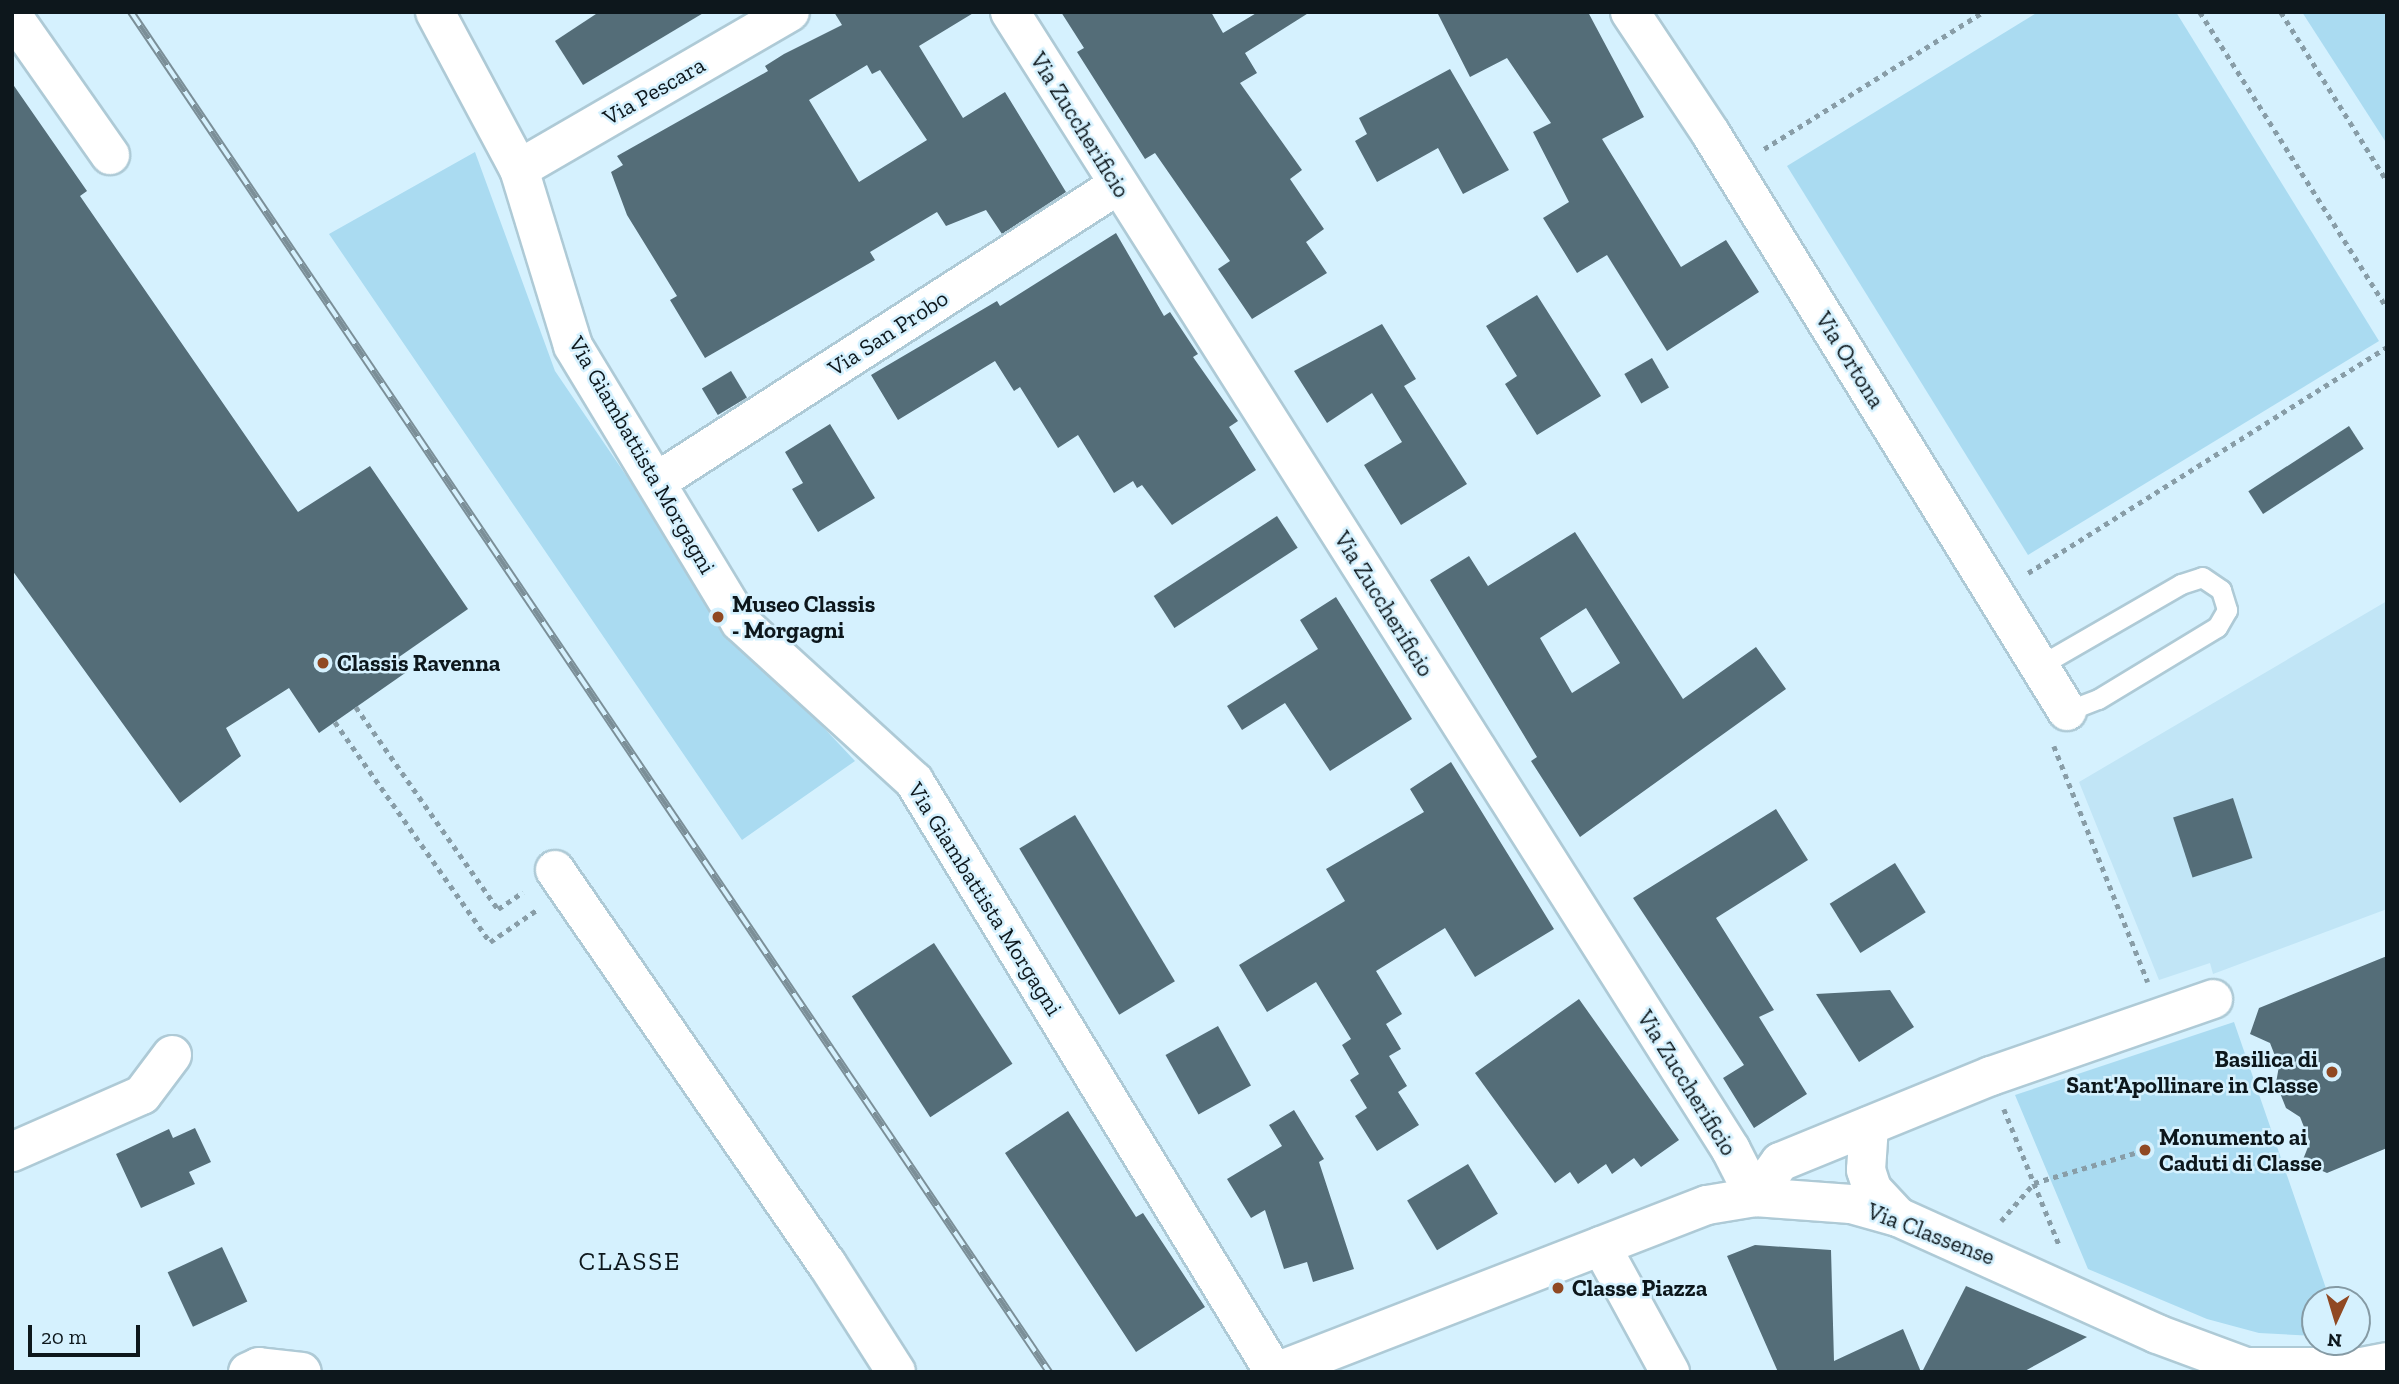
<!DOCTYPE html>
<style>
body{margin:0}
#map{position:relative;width:2399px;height:1384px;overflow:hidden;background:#d5f1fe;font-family:"Zilla Slab",serif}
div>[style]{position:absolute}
.built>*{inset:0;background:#c1e5f6}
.green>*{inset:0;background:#aadbf1}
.building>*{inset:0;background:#546d78;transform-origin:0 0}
.path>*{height:4.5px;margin-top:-2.25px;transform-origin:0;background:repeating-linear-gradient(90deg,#889da7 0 5px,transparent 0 10px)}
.roads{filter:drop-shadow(2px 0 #aecad6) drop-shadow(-2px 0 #aecad6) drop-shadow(0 2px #aecad6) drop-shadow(0 -2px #aecad6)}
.lane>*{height:19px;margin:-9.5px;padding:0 9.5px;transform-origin:9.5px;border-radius:9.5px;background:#fff}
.street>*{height:38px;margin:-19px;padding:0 19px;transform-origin:19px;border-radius:19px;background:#fff}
.rail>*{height:8px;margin-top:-4px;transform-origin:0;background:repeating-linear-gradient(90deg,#d5f1fe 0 16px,#7b8f98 0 32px);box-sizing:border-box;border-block:2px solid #7b8f98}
.dots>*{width:19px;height:19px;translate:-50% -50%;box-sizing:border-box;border:4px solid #d5f1fe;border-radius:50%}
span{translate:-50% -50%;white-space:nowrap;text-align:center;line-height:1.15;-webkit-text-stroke:5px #d5f1fe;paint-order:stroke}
.street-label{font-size:23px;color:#0d171c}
.poi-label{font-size:23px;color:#0d171c;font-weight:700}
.left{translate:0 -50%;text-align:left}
.right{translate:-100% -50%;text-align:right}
.quarter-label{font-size:26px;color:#0d171c;letter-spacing:2px}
.frame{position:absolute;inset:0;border:14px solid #0d171c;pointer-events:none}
.north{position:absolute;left:2301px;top:1286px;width:70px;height:70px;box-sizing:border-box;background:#d5f1fe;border:2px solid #859aa4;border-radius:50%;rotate:184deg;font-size:19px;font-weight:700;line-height:28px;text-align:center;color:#0d171c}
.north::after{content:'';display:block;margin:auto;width:24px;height:32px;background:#904923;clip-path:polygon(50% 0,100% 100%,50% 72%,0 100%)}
.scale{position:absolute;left:28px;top:1325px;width:112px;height:32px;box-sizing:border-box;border:4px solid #0d171c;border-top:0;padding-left:9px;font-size:21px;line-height:24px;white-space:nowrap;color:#0d171c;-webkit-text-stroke:5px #d5f1fe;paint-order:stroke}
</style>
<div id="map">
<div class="built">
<i style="clip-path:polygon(2387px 601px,2387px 909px,2213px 974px,2210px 963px,2159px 980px,2079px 782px)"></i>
</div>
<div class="green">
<i style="clip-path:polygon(2038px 12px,2176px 12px,2379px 341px,2028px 555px,1787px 166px)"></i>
<i style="clip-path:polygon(2302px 12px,2387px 12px,2387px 144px)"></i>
<i style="clip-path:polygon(475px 152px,555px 371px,730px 628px,855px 761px,742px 840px,329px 234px)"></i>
<i style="clip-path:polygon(2234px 1022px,2330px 1300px,2315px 1300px,2315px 1336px,2259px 1333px,2207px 1319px,2088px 1269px,2015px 1095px)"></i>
</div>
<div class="building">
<i style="clip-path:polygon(599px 12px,705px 12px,583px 85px,555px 41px)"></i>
<i style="clip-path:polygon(evenodd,834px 12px,975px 12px,919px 46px,963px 118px,1005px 92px,1066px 192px,1002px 234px,986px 210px,946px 226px,937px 212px,870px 252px,875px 260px,705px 358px,670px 300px,677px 296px,627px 215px,611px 172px,623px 165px,617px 156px,768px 71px,765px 66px,784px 54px,842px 25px,834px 12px,867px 65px,872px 74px,880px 70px,927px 140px,859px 182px,809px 100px,867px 65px)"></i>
<i style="clip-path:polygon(1061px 12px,1211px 12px,1223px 33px,1258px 12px,1310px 12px,1245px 53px,1257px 73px,1240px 83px,1302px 170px,1290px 179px,1324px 229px,1306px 242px,1327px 273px,1252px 319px,1218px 269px,1230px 261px,1155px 153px,1145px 159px,1077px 52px,1084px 48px)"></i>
<i style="clip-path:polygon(1437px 12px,1588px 12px,1644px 117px,1602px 139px,1681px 267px,1726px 240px,1759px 292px,1667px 351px,1607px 255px,1577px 273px,1543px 218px,1569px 202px,1533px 132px,1551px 123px,1507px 58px,1470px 77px)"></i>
<i style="clip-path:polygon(1450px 69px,1509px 170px,1463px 194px,1438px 148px,1377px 182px,1355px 141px,1367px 134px,1359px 118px)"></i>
<i style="clip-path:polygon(12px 83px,87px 191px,80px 196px,298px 512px,370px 466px,468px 609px,399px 657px,408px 671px,319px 733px,289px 688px,226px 728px,241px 756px,180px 803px,12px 570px)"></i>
<i style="clip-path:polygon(1116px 233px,1164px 316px,1170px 312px,1198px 354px,1193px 357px,1238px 421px,1229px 427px,1256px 470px,1172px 525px,1142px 485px,1137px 488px,1133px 481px,1114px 493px,1078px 435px,1058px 448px,1020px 387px,1014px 391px,995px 361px,898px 420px,871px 375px,997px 301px,1000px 306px)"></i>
<i style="clip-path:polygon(1537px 295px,1601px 396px,1537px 435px,1505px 384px,1517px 376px,1486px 326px)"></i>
<i style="clip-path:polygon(1382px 324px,1416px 379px,1404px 386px,1467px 484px,1401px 525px,1364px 465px,1402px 442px,1372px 393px,1327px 423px,1294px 371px)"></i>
<i style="left:1652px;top:358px;width:34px;height:32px;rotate:60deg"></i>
<i style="left:731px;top:371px;width:31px;height:34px;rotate:59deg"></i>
<i style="clip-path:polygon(830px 424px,875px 498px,818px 532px,792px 489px,803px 483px,785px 452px)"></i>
<i style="left:2349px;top:426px;width:27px;height:120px;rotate:57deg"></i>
<i style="left:1277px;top:516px;width:38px;height:147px;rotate:57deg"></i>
<i style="clip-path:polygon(evenodd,1575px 532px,1683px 699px,1756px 647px,1786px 689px,1580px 837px,1531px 761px,1537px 757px,1430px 580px,1469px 556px,1488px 586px,1575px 532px,1586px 608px,1620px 663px,1572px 693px,1540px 638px,1586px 608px)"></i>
<i style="clip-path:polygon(1336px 597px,1412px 719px,1330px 771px,1285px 703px,1242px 730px,1227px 706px,1318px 649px,1300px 620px)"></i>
<i style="clip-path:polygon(1451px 762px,1554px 929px,1475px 977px,1445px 928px,1376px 971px,1402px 1014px,1386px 1024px,1401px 1049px,1389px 1056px,1407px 1086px,1398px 1092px,1419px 1125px,1377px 1151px,1355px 1116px,1367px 1108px,1350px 1080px,1359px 1074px,1342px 1045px,1351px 1039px,1316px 982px,1267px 1012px,1239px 965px,1345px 901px,1326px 869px,1424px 812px,1410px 789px)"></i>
<i style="left:2233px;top:798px;width:63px;height:63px;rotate:72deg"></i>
<i style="clip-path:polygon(1776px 809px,1808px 860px,1716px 918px,1774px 1010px,1759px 1017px,1807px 1094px,1754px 1128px,1723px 1078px,1744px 1065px,1633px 898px)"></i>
<i style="left:1075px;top:815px;width:194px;height:65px;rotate:59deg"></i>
<i style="left:1895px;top:863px;width:58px;height:77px;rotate:58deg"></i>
<i style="left:934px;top:943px;width:144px;height:98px;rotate:57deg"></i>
<i style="clip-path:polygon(2387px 956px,2387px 1148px,2327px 1173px,2302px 1162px,2310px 1142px,2300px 1117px,2286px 1108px,2276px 1083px,2279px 1066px,2270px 1043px,2250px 1034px,2259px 1008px)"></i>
<i style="clip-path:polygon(1890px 990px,1914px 1027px,1859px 1062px,1816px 994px)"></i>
<i style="clip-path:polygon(1579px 999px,1679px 1140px,1641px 1167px,1634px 1158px,1612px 1174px,1606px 1164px,1578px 1184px,1570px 1172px,1555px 1183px,1475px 1073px)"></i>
<i style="left:1218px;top:1026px;width:68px;height:60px;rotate:61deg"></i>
<i style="clip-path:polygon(1294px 1110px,1324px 1159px,1319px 1162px,1354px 1269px,1313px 1282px,1307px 1262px,1284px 1269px,1265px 1210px,1251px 1218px,1227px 1179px,1282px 1146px,1269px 1125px)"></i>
<i style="clip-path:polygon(1068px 1111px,1136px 1217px,1143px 1213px,1205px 1307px,1136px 1352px,1005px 1153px)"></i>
<i style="clip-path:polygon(195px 1128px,211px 1162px,189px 1172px,195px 1184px,141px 1208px,116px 1154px,169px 1129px,173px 1138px)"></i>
<i style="left:1468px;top:1164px;width:58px;height:71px;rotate:59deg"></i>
<i style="clip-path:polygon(1755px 1245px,1831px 1250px,1834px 1361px,1903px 1329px,1921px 1372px,1778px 1372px,1727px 1256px)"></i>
<i style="left:222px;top:1247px;width:60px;height:60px;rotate:65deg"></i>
<i style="clip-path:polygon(1966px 1286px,2087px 1337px,2023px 1372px,1922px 1372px)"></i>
</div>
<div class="path">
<i style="left:2200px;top:12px;width:350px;rotate:57.7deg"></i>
<i style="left:2281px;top:12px;width:199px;rotate:57.9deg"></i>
<i style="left:1764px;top:149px;width:258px;rotate:-32deg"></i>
<i style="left:2028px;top:573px;width:424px;rotate:-32.2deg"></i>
<i style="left:356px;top:707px;width:247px;rotate:54.9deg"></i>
<i style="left:498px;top:909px;width:30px;rotate:-34deg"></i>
<i style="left:335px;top:722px;width:269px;rotate:54.8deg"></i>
<i style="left:490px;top:942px;width:58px;rotate:-34.5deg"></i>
<i style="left:2054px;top:746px;width:254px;rotate:68.3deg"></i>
<i style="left:2004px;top:1109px;width:149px;rotate:67.9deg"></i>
<i style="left:2001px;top:1221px;width:50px;rotate:-49deg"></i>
<i style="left:2034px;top:1183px;width:116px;rotate:-16.6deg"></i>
</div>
<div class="roads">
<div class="lane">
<i style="left:2039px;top:666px;width:164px;rotate:-30deg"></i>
<i style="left:2181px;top:584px;width:22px;rotate:-18deg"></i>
<i style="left:2202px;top:577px;width:23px;rotate:34deg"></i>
<i style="left:2221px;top:590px;width:21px;rotate:73deg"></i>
<i style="left:2227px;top:610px;width:20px;rotate:120deg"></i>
<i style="left:2217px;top:627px;width:139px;rotate:148.8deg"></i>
<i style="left:2098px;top:699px;width:33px;rotate:159deg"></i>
</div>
<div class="street">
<i style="left:435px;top:12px;width:178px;rotate:61.9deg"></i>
<i style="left:519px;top:169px;width:185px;rotate:73deg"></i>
<i style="left:573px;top:346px;width:323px;rotate:58.8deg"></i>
<i style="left:740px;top:622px;width:236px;rotate:42.4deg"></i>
<i style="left:914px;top:781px;width:692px;rotate:58.65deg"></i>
<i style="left:1010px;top:12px;width:1347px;rotate:57.64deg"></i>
<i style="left:1731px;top:1150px;width:53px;rotate:62.9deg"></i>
<i style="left:1630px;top:12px;width:146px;rotate:56.4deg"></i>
<i style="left:1711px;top:134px;width:678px;rotate:58.33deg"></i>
<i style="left:12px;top:15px;width:171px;rotate:55deg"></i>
<i style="left:519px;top:169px;width:313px;rotate:-30.1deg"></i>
<i style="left:658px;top:481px;width:547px;rotate:-32.76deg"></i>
<i style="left:555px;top:870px;width:479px;rotate:55.4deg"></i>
<i style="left:827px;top:1264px;width:128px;rotate:57.4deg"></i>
<i style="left:1869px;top:1126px;width:44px;rotate:93.9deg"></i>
<i style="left:1866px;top:1170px;width:20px;rotate:72deg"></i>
<i style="left:1872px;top:1189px;width:38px;rotate:47deg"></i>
<i style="left:12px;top:1152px;width:142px;rotate:-23.7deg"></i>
<i style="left:142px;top:1095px;width:50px;rotate:-53.1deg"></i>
<i style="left:1755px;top:1197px;width:43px;rotate:-54.5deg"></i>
<i style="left:1780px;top:1162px;width:228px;rotate:-22.2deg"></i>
<i style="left:1991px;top:1076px;width:235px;rotate:-19.1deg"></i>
<i style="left:1601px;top:1246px;width:144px;rotate:61.3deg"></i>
<i style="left:248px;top:1372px;width:12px;rotate:-24deg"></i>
<i style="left:259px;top:1367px;width:43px;rotate:6.6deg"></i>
<i style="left:1276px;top:1372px;width:462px;rotate:-21.2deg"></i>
<i style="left:1707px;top:1205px;width:49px;rotate:-9.5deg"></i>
<i style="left:1755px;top:1197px;width:96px;rotate:4.2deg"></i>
<i style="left:1851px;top:1204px;width:49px;rotate:15.5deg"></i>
<i style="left:1898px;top:1217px;width:284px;rotate:24.3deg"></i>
<i style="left:2157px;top:1334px;width:95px;rotate:20.3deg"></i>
<i style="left:2246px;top:1367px;width:116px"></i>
<i style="left:2362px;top:1367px;width:25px;rotate:-11deg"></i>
</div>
</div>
<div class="rail">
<i style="left:131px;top:12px;width:1641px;rotate:55.98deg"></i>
</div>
<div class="dots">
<i style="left:718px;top:617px;background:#904923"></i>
<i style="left:323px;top:663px;background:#904923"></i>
<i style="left:2332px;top:1072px;background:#904923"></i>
<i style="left:2145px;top:1150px;background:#904923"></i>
<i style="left:1558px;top:1288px;background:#904923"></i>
</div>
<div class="street-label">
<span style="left:654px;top:91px;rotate:-30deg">Via Pescara</span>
<span style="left:1080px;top:125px;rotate:58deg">Via Zuccherificio</span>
<span style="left:888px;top:333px;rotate:-33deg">Via San Probo</span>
<span style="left:1850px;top:360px;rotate:58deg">Via Ortona</span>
<span style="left:642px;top:455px;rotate:60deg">Via Giambattista Morgagni</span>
<span style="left:1384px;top:604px;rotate:58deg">Via Zuccherificio</span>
<span style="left:985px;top:899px;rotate:58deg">Via Giambattista Morgagni</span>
<span style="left:1687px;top:1083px;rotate:58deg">Via Zuccherificio</span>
<span style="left:1931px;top:1234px;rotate:21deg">Via Classense</span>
</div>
<div class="poi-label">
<span class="left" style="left:732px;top:617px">Museo Classis<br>- Morgagni</span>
<span class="left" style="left:337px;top:663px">Classis Ravenna</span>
<span class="right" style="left:2318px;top:1072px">Basilica di<br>Sant'Apollinare in Classe</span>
<span class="left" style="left:2159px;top:1150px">Monumento ai<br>Caduti di Classe</span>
<span class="left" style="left:1572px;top:1288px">Classe Piazza</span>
</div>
<div class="quarter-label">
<span style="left:630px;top:1262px">CLASSE</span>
</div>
<div class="frame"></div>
<div class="north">N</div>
<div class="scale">20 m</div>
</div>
